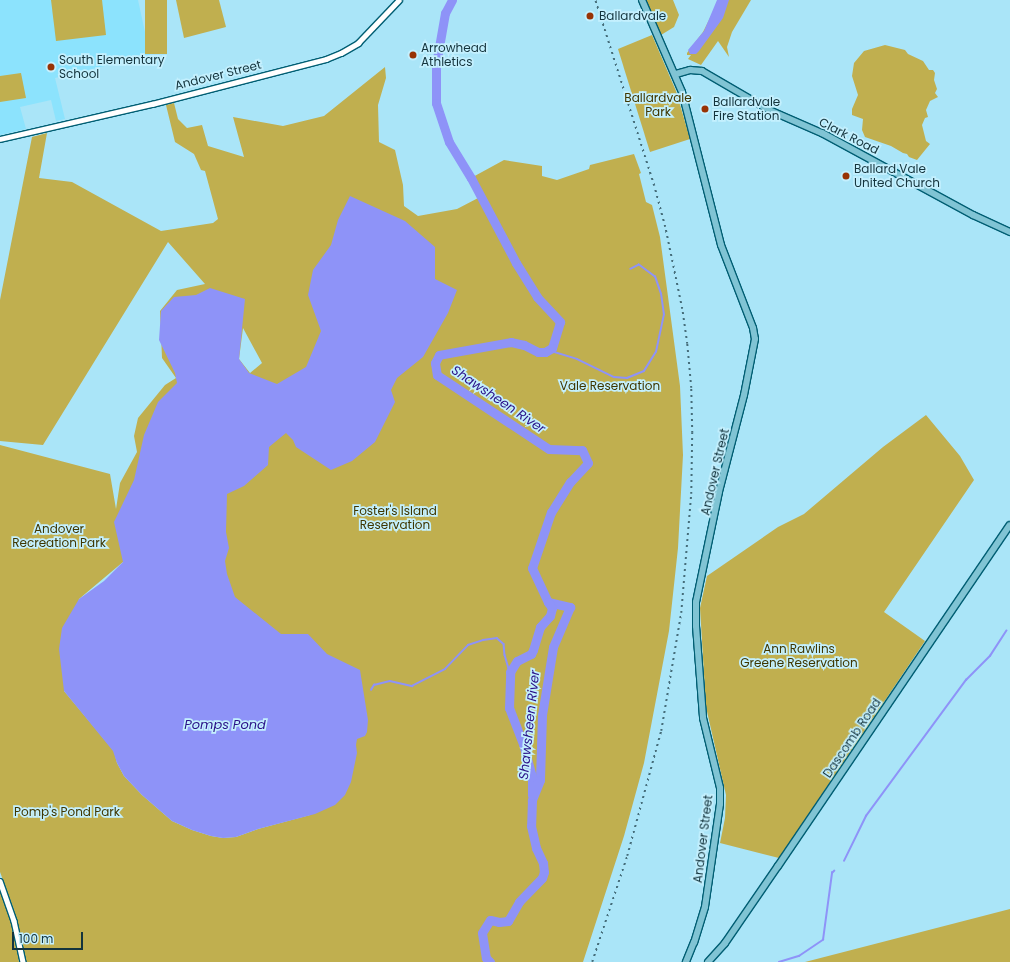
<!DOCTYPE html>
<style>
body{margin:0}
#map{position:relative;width:1010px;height:962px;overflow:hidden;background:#aae5f8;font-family:Poppins,sans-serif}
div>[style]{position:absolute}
.built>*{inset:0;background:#8ce3fd}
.green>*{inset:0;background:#c0af4f;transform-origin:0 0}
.water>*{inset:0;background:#8e93f8}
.stream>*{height:1.5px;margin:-0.75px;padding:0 0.75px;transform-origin:0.75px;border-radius:0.75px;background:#8e93f8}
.river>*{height:9px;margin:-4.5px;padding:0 4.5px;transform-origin:4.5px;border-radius:4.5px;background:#8e93f8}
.roads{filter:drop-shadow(1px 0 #005e73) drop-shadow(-1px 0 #005e73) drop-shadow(0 1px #005e73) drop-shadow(0 -1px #005e73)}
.minor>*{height:4.5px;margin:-2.25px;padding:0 2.25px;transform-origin:2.25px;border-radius:2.25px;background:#fff}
.major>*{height:6px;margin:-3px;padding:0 3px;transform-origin:3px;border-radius:3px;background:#80c4d4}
.rail>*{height:1.5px;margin-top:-0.75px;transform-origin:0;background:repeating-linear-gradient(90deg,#456d7a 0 2px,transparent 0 6px)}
.dots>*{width:11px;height:11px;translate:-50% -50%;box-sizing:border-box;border:2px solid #c4f0fe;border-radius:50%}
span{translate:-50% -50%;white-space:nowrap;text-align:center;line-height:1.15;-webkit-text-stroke:3.5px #c4f0fe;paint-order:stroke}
.poi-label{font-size:12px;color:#14343d}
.left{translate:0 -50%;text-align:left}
.street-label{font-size:12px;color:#14343d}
.park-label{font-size:12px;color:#3f3600}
.water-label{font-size:13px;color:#2a1188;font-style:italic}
.scale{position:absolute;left:12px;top:932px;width:71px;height:18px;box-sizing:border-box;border:2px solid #14343d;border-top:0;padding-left:5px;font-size:12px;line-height:14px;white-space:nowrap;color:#14343d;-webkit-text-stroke:3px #c4f0fe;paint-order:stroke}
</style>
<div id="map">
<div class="built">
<i style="clip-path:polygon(0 0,138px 0,150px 55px,55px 78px,65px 119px,56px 121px,51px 100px,20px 107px,26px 129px,0 135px)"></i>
</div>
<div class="green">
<i style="clip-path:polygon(51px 0,102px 0,106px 35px,56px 41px)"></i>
<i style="left:145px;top:0;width:22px;height:54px"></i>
<i style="clip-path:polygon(176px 0,219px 0,226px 27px,184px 38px)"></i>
<i style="clip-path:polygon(646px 0,673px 0,679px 15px,674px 27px,661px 35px)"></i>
<i style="clip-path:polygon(719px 0,751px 0,732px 32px,727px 47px,729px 57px,718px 41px,701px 65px,688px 59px,691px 55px,687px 55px,687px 53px,703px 32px)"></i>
<i style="clip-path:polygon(652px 35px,676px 91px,690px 139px,650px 152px,618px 49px)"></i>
<i style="clip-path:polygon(885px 45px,905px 50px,908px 54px,923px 61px,929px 70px,933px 70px,935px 73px,934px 80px,937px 89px,935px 93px,938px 97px,930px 101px,926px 110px,928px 117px,925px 118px,922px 125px,926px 141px,930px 144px,917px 160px,909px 157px,907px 154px,903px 153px,891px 146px,865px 137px,862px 130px,863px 119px,852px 115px,852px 109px,858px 95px,852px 76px,854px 63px,864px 51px)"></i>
<i style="clip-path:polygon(evenodd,385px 67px,386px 78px,378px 105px,379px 142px,395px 150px,403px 185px,404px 206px,418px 216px,457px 209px,480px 197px,471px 178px,504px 160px,542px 166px,542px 176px,557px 180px,589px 169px,590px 165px,634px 154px,641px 173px,639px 174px,646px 202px,652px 205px,660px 237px,680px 386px,683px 455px,678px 548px,669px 631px,644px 763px,624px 836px,583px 962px,25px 962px,14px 910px,0 872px,0 445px,110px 474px,116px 509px,120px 483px,137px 452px,134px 436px,138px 418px,165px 385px,176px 378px,162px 358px,160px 311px,177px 290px,205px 284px,168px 242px,43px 445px,0 441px,0 300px,32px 137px,47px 133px,39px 178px,72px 182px,161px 231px,213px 223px,218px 219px,205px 171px,201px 170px,194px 154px,175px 142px,166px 105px,174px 103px,178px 119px,187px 128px,202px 125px,208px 146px,244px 157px,233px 117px,283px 126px,324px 116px,385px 67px,243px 328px,262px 363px,250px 373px,239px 359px,243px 328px,385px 67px,123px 562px,310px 815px,258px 829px,236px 837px,223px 838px,211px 836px,192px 830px,172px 821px,142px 795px,124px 776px,117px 763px,114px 751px,64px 691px,79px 599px,123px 562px)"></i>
<i style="clip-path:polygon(21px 73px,26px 98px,0 102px,0 76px)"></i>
<i style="clip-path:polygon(926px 415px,960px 456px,974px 480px,884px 612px,925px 641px,779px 858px,720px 843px,725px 818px,726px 795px,706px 707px,700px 608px,707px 576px,778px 527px,804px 514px,883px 447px)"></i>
<i style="clip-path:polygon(0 891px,13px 926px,19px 962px,0 962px)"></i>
<i style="clip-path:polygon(1010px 909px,1010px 962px,805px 962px)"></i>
</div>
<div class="water">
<i style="clip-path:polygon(717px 0,729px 0,723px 18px,699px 51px,696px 54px,690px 54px,688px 50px,704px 31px)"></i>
<i style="clip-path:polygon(350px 196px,405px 221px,435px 247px,435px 279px,457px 290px,448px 313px,423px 357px,397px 378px,391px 390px,395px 402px,375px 442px,352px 461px,331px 470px,296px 447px,293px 440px,286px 433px,269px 447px,268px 465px,244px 486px,227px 494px,226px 532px,229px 548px,225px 561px,227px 574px,235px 597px,281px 634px,308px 634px,327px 654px,360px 670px,368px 720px,367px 732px,365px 736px,357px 739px,356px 745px,357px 753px,351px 782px,345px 795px,335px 805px,315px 814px,258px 829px,236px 837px,223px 838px,211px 836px,192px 830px,172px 821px,142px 795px,124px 776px,117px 763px,113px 751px,64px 691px,59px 649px,62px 628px,79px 599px,104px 581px,123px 562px,114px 522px,134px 480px,144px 435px,158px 402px,177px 383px,175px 373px,159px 340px,161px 311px,174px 297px,196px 295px,210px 288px,245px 299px,239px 359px,249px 373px,277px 384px,306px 367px,321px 331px,308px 295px,313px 270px,331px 245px,338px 220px)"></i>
</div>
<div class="stream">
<i style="left:548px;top:350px;width:30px;rotate:17deg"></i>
<i style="left:577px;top:359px;width:41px;rotate:25.9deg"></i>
<i style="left:614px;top:377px;width:13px;rotate:4deg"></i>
<i style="left:627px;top:378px;width:18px;rotate:-22deg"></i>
<i style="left:644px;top:371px;width:22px;rotate:-58deg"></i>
<i style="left:656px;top:352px;width:38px;rotate:-78deg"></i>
<i style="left:664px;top:315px;width:21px;rotate:-98deg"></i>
<i style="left:661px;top:294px;width:18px;rotate:-109deg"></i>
<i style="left:655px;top:277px;width:20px;rotate:-143deg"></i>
<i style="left:639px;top:265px;width:9px;rotate:153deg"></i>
<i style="left:371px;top:690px;width:6px;rotate:-59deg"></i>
<i style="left:374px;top:685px;width:16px;rotate:-14deg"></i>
<i style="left:390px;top:681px;width:23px;rotate:13deg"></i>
<i style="left:412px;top:686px;width:37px;rotate:-27deg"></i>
<i style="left:445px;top:669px;width:33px;rotate:-46deg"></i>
<i style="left:468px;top:645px;width:16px;rotate:-18deg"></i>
<i style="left:483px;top:640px;width:14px;rotate:-8deg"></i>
<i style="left:497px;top:638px;width:9px;rotate:41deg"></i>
<i style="left:504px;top:644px;width:11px;rotate:85deg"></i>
<i style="left:505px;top:655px;width:18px;rotate:74deg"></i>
<i style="left:844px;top:861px;width:50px;rotate:-63.9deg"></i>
<i style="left:866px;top:816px;width:169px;rotate:-53.7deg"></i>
<i style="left:966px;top:680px;width:34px;rotate:-45deg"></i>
<i style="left:990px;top:656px;width:30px;rotate:-57deg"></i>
<i style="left:779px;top:962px;width:21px;rotate:-17deg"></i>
<i style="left:799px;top:956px;width:29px;rotate:-34deg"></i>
<i style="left:823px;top:940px;width:68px;rotate:-82.3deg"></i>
<i style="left:832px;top:873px;width:3px;rotate:-45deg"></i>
</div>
<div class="river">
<i style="left:452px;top:0;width:15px;rotate:118deg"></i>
<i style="left:445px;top:13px;width:52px;rotate:100deg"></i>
<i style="left:436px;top:64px;width:39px;rotate:90deg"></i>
<i style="left:436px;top:103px;width:41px;rotate:71.6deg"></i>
<i style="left:449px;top:142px;width:42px;rotate:58.6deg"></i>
<i style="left:471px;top:178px;width:96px;rotate:62.1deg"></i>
<i style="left:516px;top:263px;width:40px;rotate:58deg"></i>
<i style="left:537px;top:297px;width:34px;rotate:47deg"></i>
<i style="left:560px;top:322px;width:27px;rotate:107deg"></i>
<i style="left:552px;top:348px;width:8px;rotate:150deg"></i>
<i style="left:545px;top:352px;width:7px;rotate:180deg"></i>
<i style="left:538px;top:352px;width:16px;rotate:-153deg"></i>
<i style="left:524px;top:345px;width:13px;rotate:-167deg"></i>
<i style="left:511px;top:342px;width:73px;rotate:169.8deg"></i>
<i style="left:439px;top:355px;width:9px;rotate:117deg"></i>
<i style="left:435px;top:363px;width:12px;rotate:81deg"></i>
<i style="left:437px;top:375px;width:134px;rotate:33.5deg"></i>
<i style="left:549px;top:449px;width:33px;rotate:2deg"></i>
<i style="left:582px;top:450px;width:14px;rotate:65deg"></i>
<i style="left:588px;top:463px;width:26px;rotate:133deg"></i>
<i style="left:570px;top:482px;width:36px;rotate:122deg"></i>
<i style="left:551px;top:512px;width:59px;rotate:108.7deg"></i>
<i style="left:532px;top:568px;width:38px;rotate:65deg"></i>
<i style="left:548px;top:602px;width:23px;rotate:13deg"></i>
<i style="left:570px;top:607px;width:43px;rotate:113deg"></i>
<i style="left:553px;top:647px;width:69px;rotate:99.2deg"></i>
<i style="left:542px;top:715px;width:65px;rotate:91.8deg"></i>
<i style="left:540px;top:780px;width:22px;rotate:112deg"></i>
<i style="left:532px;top:800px;width:26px;rotate:92deg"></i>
<i style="left:531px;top:826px;width:23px;rotate:77deg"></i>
<i style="left:536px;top:848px;width:17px;rotate:65deg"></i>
<i style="left:543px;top:863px;width:9px;rotate:84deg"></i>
<i style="left:544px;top:872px;width:6px;rotate:108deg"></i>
<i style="left:542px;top:878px;width:33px;rotate:134deg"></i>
<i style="left:519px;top:902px;width:22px;rotate:120deg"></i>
<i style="left:508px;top:921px;width:9px;rotate:174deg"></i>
<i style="left:499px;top:922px;width:9px;rotate:-167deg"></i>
<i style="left:490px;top:920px;width:15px;rotate:122deg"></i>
<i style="left:482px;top:933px;width:25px;rotate:81deg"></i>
<i style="left:486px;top:958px;width:6px;rotate:45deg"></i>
<i style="left:532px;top:795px;width:18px;rotate:-90deg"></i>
<i style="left:532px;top:777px;width:34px;rotate:-105deg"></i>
<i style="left:523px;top:744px;width:39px;rotate:-111deg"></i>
<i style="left:509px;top:708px;width:36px;rotate:-88deg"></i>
<i style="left:510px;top:672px;width:13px;rotate:-58deg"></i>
<i style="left:517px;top:661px;width:16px;rotate:-27deg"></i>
<i style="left:531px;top:654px;width:4px;rotate:-63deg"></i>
<i style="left:533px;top:650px;width:24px;rotate:-73deg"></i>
<i style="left:540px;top:627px;width:15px;rotate:-48deg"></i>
<i style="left:550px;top:616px;width:8px;rotate:-76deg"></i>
<i style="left:552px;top:608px;width:7px;rotate:-124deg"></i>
</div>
<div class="roads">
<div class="minor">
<i style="left:0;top:139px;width:156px;rotate:-13deg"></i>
<i style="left:152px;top:104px;width:180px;rotate:-14.5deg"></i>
<i style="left:326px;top:59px;width:16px;rotate:-22deg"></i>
<i style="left:341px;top:53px;width:20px;rotate:-30deg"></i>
<i style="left:358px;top:43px;width:59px;rotate:-46.4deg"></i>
<i style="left:0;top:881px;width:42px;rotate:70.7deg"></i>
<i style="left:14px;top:921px;width:42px;rotate:77.6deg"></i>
</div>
<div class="major">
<i style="left:642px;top:0;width:100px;rotate:66.5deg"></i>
<i style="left:682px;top:92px;width:158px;rotate:75.7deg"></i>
<i style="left:721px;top:245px;width:89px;rotate:68.9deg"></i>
<i style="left:753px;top:328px;width:11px;rotate:80deg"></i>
<i style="left:755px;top:339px;width:57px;rotate:101.1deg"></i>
<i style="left:744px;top:395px;width:100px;rotate:104.5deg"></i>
<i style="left:719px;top:492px;width:112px;rotate:101.8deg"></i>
<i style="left:696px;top:602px;width:24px;rotate:90deg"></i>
<i style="left:696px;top:626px;width:92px;rotate:85.6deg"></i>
<i style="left:703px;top:718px;width:72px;rotate:76.3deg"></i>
<i style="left:720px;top:788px;width:16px;rotate:90deg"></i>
<i style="left:720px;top:804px;width:104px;rotate:98.3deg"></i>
<i style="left:705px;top:907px;width:37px;rotate:107deg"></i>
<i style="left:694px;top:942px;width:22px;rotate:112deg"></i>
<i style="left:676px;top:74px;width:15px;rotate:-16deg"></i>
<i style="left:690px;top:70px;width:12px;rotate:5deg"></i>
<i style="left:702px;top:71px;width:78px;rotate:30.2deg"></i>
<i style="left:769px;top:110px;width:58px;rotate:23.5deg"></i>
<i style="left:822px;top:133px;width:172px;rotate:28.5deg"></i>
<i style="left:973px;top:215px;width:41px;rotate:24.7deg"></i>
<i style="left:708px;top:962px;width:25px;rotate:-48deg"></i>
<i style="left:725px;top:943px;width:93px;rotate:-55.5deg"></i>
<i style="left:778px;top:866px;width:412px;rotate:-55.8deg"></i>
</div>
</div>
<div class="rail">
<i style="left:592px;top:962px;width:112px;rotate:-71.7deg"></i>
<i style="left:627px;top:856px;width:130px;rotate:-74.8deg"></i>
<i style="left:661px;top:731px;width:120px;rotate:-80.4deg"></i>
<i style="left:681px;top:613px;width:119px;rotate:-85.2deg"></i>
<i style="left:691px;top:494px;width:61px;rotate:-89.1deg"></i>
<i style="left:692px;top:433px;width:45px;rotate:-91.3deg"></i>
<i style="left:691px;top:388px;width:44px;rotate:-95.2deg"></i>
<i style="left:687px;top:344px;width:35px;rotate:-98deg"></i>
<i style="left:682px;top:309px;width:84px;rotate:-101.7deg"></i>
<i style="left:665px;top:227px;width:42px;rotate:-105deg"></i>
<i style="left:654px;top:186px;width:195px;rotate:-107.6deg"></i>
</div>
<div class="dots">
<i style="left:590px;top:16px;background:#983305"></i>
<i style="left:413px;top:55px;background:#983305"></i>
<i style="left:51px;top:67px;background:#983305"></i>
<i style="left:705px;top:109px;background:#983305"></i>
<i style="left:846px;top:176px;background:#983305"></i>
</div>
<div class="poi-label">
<span class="left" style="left:599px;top:16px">Ballardvale</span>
<span class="left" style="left:421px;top:55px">Arrowhead<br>Athletics</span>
<span class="left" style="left:59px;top:67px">South Elementary<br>School</span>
<span class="left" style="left:713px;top:109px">Ballardvale<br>Fire Station</span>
<span class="left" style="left:854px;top:176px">Ballard Vale<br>United Church</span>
</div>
<div class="street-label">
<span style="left:218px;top:75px;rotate:-14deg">Andover Street</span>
<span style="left:849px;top:136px;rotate:27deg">Clark Road</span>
<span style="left:715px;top:472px;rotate:-77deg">Andover Street</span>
<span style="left:852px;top:738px;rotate:-56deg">Dascomb Road</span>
<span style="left:703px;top:839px;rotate:-83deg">Andover Street</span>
</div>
<div class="park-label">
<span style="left:658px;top:105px">Ballardvale<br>Park</span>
<span style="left:610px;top:386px">Vale Reservation</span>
<span style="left:395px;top:518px">Foster's Island<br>Reservation</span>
<span style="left:59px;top:536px">Andover<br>Recreation Park</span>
<span style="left:799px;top:656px">Ann Rawlins<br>Greene Reservation</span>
<span style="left:67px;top:812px">Pomp's Pond Park</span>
</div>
<div class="water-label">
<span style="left:498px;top:400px;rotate:34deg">Shawsheen River</span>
<span style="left:225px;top:725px">Pomps Pond</span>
<span style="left:530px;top:725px;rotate:-84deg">Shawsheen River</span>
</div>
<div class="scale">100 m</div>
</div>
